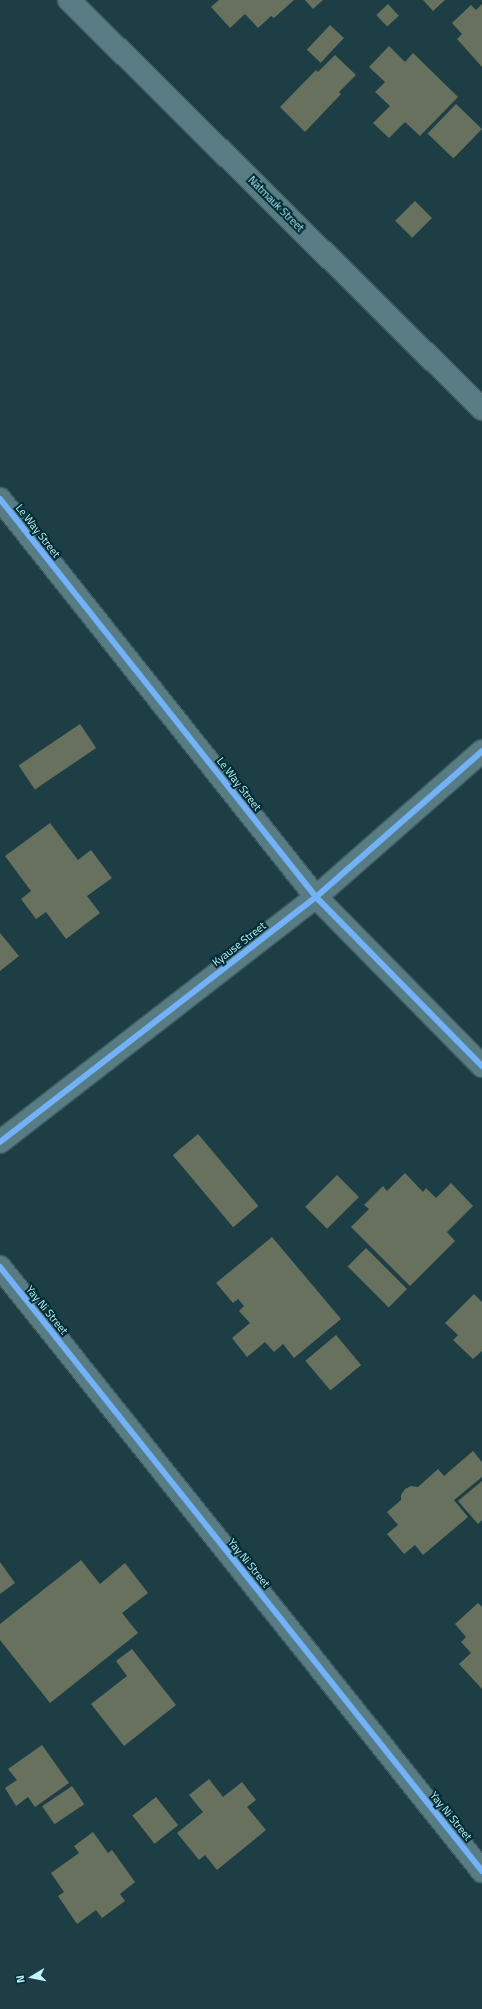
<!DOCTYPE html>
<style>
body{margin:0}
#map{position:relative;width:482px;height:2009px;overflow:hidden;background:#1d3e44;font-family:"Titillium Web",sans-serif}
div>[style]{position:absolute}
.building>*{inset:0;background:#68715e;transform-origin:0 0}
.roads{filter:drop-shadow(1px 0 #3f5b60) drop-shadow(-1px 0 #3f5b60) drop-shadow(0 1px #3f5b60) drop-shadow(0 -1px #3f5b60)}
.minor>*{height:22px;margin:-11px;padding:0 11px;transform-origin:11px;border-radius:11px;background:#587c83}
.cycleway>*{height:6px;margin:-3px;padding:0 3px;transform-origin:3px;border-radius:3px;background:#73b2f8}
span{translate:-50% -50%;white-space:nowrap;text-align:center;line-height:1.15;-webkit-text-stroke:4px #002e36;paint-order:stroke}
.street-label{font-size:11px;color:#c4f2fc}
.north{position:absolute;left:12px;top:1957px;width:40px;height:40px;-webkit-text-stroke:3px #002e36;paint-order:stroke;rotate:260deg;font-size:11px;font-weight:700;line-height:16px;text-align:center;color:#c4f2fc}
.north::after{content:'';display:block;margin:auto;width:14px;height:18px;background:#c4f2fc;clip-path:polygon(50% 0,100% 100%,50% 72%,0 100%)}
</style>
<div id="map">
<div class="building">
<i style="clip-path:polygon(219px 0,294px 0,274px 18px,271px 16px,258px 28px,245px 14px,230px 28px,211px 7px)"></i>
<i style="clip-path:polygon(305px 0,323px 0,313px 9px)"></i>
<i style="clip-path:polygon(423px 0,445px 0,433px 11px)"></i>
<i style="left:388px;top:4px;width:16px;height:16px;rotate:47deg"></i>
<i style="clip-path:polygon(482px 4px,482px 67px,457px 39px,462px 34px,452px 23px,471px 5px,476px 10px)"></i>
<i style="left:330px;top:25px;width:19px;height:34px;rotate:43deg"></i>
<i style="clip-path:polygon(389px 46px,405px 62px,413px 53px,458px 97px,420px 136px,405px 122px,389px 138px,373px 123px,390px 106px,375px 92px,385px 82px,369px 67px)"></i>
<i style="clip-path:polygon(335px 55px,356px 75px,339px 92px,341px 94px,305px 132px,280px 107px,316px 70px,318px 72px)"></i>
<i style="left:456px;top:104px;width:36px;height:41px;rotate:44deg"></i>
<i style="left:415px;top:201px;width:24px;height:28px;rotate:45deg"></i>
<i style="left:80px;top:724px;width:29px;height:74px;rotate:56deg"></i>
<i style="clip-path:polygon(50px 823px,78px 860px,91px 850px,112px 878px,87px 896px,100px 913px,66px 939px,46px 912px,36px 919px,21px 899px,31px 891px,5px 856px)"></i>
<i style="clip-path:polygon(0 933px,19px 956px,0 971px)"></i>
<i style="left:198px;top:1134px;width:94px;height:33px;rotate:50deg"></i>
<i style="clip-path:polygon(405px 1173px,423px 1192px,426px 1188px,436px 1198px,451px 1183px,473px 1206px,447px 1232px,455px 1241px,410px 1286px,351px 1227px,369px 1209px,364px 1205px,383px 1186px,387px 1191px)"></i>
<i style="left:337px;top:1175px;width:31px;height:45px;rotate:45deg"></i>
<i style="clip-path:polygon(272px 1237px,341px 1319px,294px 1358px,283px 1344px,274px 1352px,265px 1342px,247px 1357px,232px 1338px,250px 1323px,239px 1311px,244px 1306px,238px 1299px,233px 1303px,216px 1283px)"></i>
<i style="left:366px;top:1248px;width:58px;height:26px;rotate:45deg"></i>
<i style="clip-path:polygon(474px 1294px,482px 1302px,482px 1351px,473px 1359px,453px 1340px,458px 1335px,445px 1323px)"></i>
<i style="left:336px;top:1335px;width:39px;height:40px;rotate:50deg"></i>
<i style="clip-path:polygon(473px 1451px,482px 1462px,482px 1477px,454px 1500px,468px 1517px,423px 1555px,415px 1545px,404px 1554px,387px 1534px,398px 1525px,387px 1512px,401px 1500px,401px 1495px,405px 1489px,411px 1486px,418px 1487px,438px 1469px,444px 1476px)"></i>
<i style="clip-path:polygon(482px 1481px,482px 1520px,478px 1524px,458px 1501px)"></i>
<i style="clip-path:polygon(81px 1560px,100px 1584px,125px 1563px,148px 1593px,122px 1613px,138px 1633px,50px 1703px,0 1640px,0 1624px)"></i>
<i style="clip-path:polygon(0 1562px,15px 1583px,0 1594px)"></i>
<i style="clip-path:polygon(478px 1603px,482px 1607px,482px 1689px,459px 1664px,471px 1653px,461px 1642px,466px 1637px,455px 1624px)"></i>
<i style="clip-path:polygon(132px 1649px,176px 1705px,124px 1746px,91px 1704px,127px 1676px,116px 1661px)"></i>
<i style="clip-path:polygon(42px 1745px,69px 1783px,35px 1807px,28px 1797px,16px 1806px,5px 1788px,17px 1780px,8px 1769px)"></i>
<i style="clip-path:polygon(209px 1779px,223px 1797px,242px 1782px,256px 1800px,247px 1807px,266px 1830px,217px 1870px,205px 1855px,199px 1860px,177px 1833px,203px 1812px,189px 1795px)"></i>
<i style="left:72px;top:1786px;width:22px;height:36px;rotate:56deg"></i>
<i style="left:156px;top:1797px;width:36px;height:30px;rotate:52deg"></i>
<i style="clip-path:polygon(93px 1832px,108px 1853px,112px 1850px,135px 1882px,120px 1894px,125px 1901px,102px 1918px,96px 1910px,77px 1924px,58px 1896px,64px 1892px,51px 1873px,79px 1853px,74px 1846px)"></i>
</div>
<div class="roads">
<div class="minor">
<i style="left:69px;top:0;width:581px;rotate:44.72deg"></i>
<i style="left:0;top:499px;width:508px;rotate:51.55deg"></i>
<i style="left:316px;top:897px;width:237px;rotate:45.5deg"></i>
<i style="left:0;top:1142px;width:400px;rotate:-37.8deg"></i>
<i style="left:316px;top:897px;width:221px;rotate:-41.3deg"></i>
<i style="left:0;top:1267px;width:773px;rotate:51.41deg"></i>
</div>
</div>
<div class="cycleway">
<i style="left:0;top:499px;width:508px;rotate:51.55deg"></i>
<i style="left:316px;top:897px;width:237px;rotate:45.5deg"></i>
<i style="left:0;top:1142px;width:400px;rotate:-37.8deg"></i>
<i style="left:316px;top:897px;width:221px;rotate:-41.3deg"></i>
<i style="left:0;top:1267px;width:773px;rotate:51.41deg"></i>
</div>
<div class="street-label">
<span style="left:276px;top:204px;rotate:45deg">Natmauk Street</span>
<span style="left:38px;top:531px;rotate:52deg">Le Way Street</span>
<span style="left:239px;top:784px;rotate:52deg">Le Way Street</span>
<span style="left:239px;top:944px;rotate:-38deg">Kyause Street</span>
<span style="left:47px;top:1310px;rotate:51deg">Yay Ni Street</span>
<span style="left:249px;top:1563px;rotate:51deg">Yay Ni Street</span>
<span style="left:451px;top:1816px;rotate:51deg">Yay Ni Street</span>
</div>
<div class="north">N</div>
</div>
